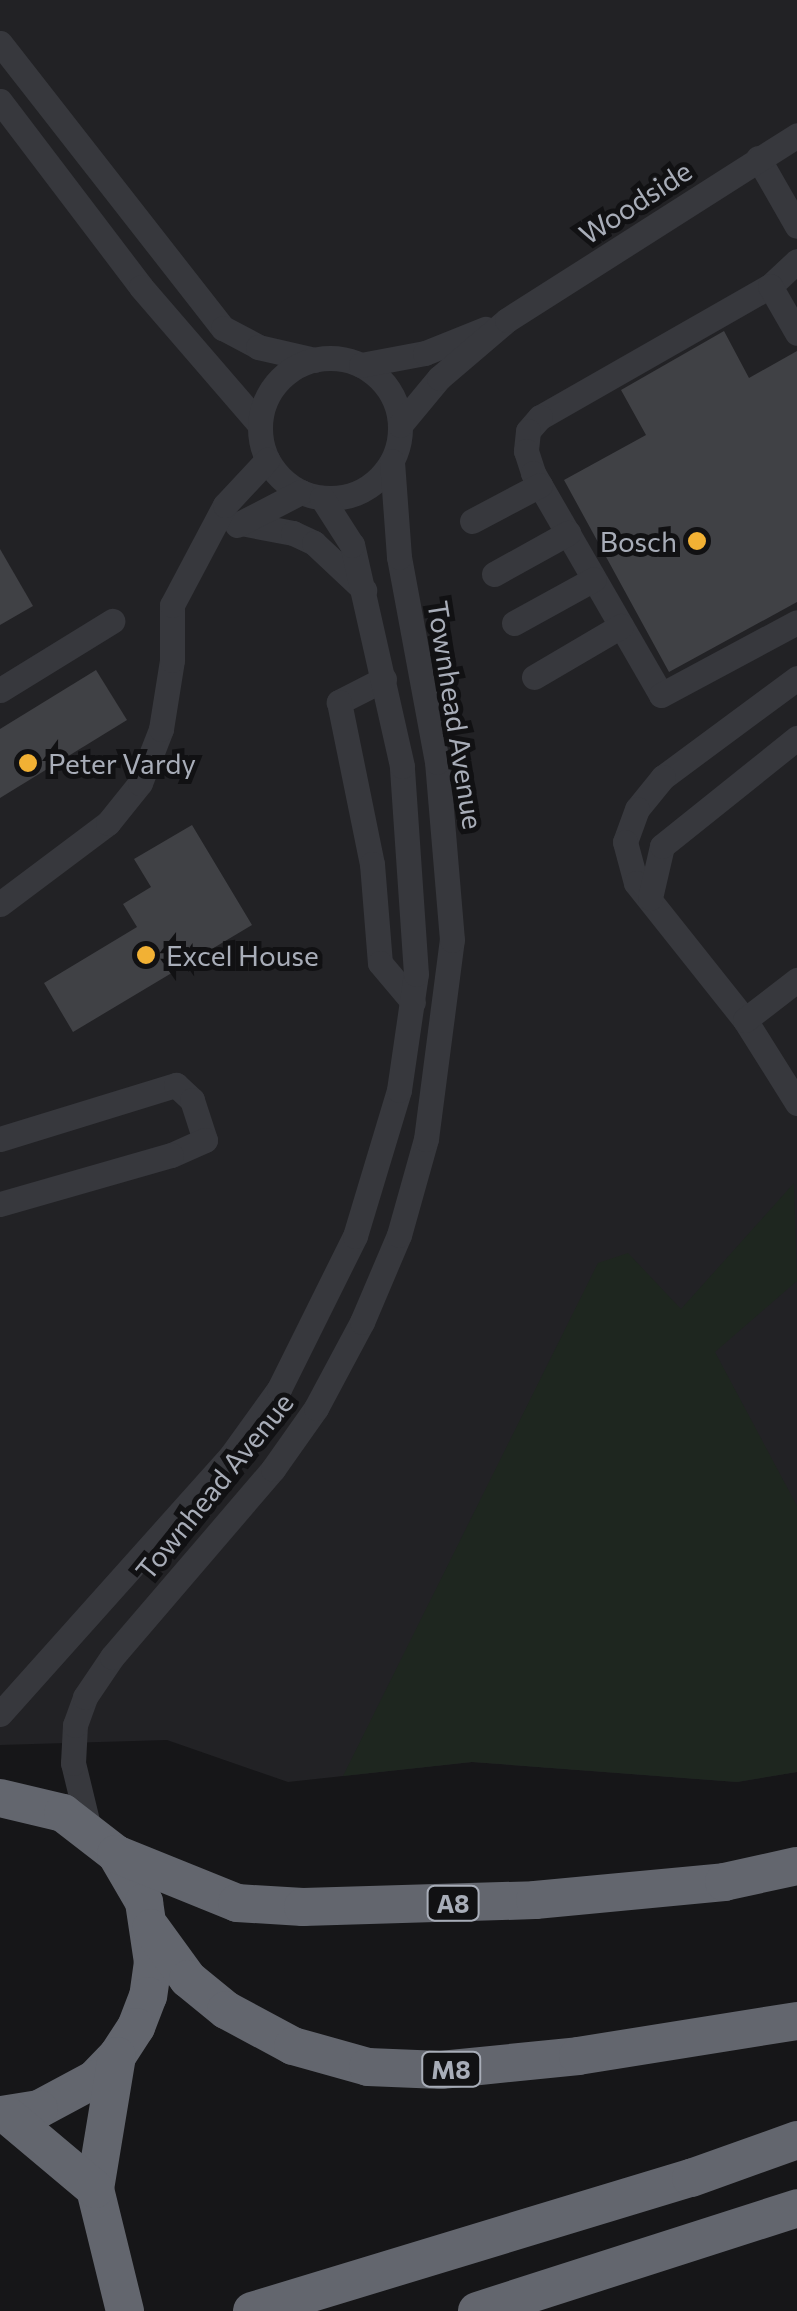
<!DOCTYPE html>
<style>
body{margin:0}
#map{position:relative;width:797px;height:2311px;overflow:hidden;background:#161618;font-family:Commissioner,sans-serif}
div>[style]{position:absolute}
.built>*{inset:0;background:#222225}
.green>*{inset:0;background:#1e261f}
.building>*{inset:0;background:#404145}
.minor>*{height:25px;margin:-12.5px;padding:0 12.5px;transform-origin:12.5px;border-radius:12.5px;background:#37383d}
.minor>.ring{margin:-12.5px;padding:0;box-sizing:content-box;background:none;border:25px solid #37383d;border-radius:50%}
.highway>*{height:38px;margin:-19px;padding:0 19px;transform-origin:19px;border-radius:19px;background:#63666e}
.dots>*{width:28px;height:28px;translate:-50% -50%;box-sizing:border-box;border:5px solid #111113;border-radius:50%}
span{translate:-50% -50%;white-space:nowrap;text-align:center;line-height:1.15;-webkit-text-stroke:10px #111113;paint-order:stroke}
.shield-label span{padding:2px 8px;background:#111113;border:2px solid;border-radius:8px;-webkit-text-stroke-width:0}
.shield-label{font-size:25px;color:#a8adb8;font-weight:700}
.street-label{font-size:28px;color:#a8adb8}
.poi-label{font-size:28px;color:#a8adb8}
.right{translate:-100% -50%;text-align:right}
.left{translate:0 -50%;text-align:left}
</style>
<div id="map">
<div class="built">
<i style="clip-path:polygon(0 0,797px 0,797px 1772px,737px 1782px,472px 1762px,288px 1782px,167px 1740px,0 1745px)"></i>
</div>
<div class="green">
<i style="clip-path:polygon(794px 1183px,797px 1281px,715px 1352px,797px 1506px,797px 1772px,737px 1782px,472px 1762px,343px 1776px,598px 1263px,628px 1253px,681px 1309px)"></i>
</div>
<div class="building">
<i style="clip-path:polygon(724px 331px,749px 378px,797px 351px,797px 602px,669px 672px,564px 480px,646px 435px,621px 390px)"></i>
<i style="clip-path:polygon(0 549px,33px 606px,0 625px)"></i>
<i style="clip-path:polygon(96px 670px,127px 720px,0 798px,0 729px)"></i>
<i style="clip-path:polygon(192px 825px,252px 925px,73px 1032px,44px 983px,137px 927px,123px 904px,151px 887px,134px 859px)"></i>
</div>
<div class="minor">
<i style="left:0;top:43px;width:362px;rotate:52deg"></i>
<i style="left:223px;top:328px;width:40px;rotate:28deg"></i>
<i style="left:258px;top:347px;width:58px;rotate:12.8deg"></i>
<i style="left:0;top:101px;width:233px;rotate:52.8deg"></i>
<i style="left:141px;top:287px;width:182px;rotate:49.2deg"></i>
<i style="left:758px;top:158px;width:78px;rotate:60.2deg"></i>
<i style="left:797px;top:261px;width:37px;rotate:137deg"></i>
<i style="left:770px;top:286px;width:265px;rotate:150.3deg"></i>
<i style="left:540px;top:417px;width:18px;rotate:131deg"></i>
<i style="left:528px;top:431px;width:20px;rotate:96deg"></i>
<i style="left:526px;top:451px;width:23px;rotate:72deg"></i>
<i style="left:533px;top:473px;width:256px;rotate:60deg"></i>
<i style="left:661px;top:695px;width:154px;rotate:-28.2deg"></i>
<i style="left:770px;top:286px;width:54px;rotate:60.1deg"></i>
<i class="ring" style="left:260px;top:358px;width:115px;height:115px"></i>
<i style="left:361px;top:365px;width:65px;rotate:-10.6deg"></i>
<i style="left:425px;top:353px;width:65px;rotate:-21.8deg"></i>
<i style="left:400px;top:425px;width:61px;rotate:-50.3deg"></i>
<i style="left:439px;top:378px;width:89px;rotate:-40.5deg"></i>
<i style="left:507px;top:320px;width:344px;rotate:-32.5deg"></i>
<i style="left:472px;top:521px;width:77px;rotate:-27.9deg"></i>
<i style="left:241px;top:523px;width:53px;rotate:10.9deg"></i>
<i style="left:293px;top:533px;width:23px;rotate:25deg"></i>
<i style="left:314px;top:543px;width:69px;rotate:43.2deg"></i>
<i style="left:237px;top:525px;width:72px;rotate:-27.3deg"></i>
<i style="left:494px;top:574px;width:85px;rotate:-29deg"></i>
<i style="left:514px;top:623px;width:91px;rotate:-28.8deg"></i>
<i style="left:534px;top:677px;width:101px;rotate:-30.4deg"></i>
<i style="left:797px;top:678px;width:167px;rotate:143.5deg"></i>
<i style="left:663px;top:777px;width:41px;rotate:129.1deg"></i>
<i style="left:637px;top:809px;width:35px;rotate:110deg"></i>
<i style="left:625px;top:842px;width:42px;rotate:75deg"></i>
<i style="left:636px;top:883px;width:175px;rotate:51.5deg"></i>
<i style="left:745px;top:1020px;width:98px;rotate:57.9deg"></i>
<i style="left:384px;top:679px;width:51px;rotate:152.9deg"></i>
<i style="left:339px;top:702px;width:165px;rotate:78.5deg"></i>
<i style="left:372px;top:864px;width:99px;rotate:85.4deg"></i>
<i style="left:380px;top:963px;width:51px;rotate:49.8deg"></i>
<i style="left:0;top:690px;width:132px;rotate:-31.6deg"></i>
<i style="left:650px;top:898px;width:53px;rotate:-77deg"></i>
<i style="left:662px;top:846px;width:173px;rotate:-38.7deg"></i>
<i style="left:0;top:904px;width:135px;rotate:-36.9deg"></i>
<i style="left:108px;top:823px;width:51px;rotate:-51.3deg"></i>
<i style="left:140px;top:783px;width:58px;rotate:-68.7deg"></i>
<i style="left:161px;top:729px;width:70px;rotate:-80.9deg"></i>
<i style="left:172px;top:660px;width:55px;rotate:-90deg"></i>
<i style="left:172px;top:605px;width:113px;rotate:-62.1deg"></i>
<i style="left:225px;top:505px;width:62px;rotate:-47deg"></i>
<i style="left:745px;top:1020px;width:66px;rotate:-37.6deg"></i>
<i style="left:0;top:1139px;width:184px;rotate:-17.1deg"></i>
<i style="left:176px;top:1085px;width:22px;rotate:43deg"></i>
<i style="left:192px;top:1100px;width:42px;rotate:72deg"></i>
<i style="left:205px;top:1140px;width:37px;rotate:156deg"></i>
<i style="left:171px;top:1155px;width:178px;rotate:164deg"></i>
<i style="left:0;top:1714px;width:345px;rotate:-48.2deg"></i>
<i style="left:230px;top:1457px;width:84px;rotate:-54.2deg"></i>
<i style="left:279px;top:1389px;width:171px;rotate:-63.6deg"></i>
<i style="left:355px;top:1236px;width:152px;rotate:-73.2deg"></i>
<i style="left:399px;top:1090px;width:117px;rotate:-81.7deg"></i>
<i style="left:416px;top:974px;width:208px;rotate:-93.9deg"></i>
<i style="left:402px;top:766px;width:227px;rotate:-102.7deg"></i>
<i style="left:352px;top:545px;width:56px;rotate:-122.6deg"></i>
<i style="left:89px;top:1829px;width:68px;rotate:-103.6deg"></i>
<i style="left:73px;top:1763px;width:38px;rotate:-87deg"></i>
<i style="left:75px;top:1725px;width:30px;rotate:-70deg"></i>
<i style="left:85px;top:1697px;width:48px;rotate:-56deg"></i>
<i style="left:112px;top:1657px;width:248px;rotate:-49.4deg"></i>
<i style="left:273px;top:1469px;width:75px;rotate:-54.8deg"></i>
<i style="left:316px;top:1408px;width:98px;rotate:-61.9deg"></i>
<i style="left:362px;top:1322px;width:95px;rotate:-67deg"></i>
<i style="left:399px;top:1235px;width:100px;rotate:-74.3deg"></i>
<i style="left:426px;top:1139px;width:201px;rotate:-82.6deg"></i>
<i style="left:452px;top:940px;width:179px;rotate:-94.8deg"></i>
<i style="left:437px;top:762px;width:208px;rotate:-100.5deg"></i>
<i style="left:399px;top:557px;width:96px;rotate:-94.2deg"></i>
</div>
<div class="highway">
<i style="left:0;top:1798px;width:65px;rotate:13.4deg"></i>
<i style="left:63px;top:1813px;width:67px;rotate:37.7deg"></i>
<i style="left:116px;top:1854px;width:56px;rotate:59.7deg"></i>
<i style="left:144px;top:1902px;width:61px;rotate:81.5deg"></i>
<i style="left:153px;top:1962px;width:34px;rotate:98deg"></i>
<i style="left:148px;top:1996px;width:33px;rotate:111deg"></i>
<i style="left:136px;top:2027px;width:35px;rotate:123deg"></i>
<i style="left:117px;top:2056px;width:32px;rotate:134deg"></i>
<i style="left:95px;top:2079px;width:64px;rotate:151.8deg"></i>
<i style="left:39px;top:2109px;width:39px;rotate:171deg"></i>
<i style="left:116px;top:1854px;width:131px;rotate:22deg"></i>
<i style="left:237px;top:1903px;width:66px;rotate:3.5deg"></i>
<i style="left:303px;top:1907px;width:232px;rotate:-1.7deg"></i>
<i style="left:535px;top:1900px;width:190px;rotate:-5.4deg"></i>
<i style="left:724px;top:1882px;width:75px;rotate:-12.4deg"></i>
<i style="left:151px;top:1928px;width:63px;rotate:54deg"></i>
<i style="left:188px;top:1979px;width:49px;rotate:39.2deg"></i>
<i style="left:226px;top:2010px;width:76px;rotate:28.2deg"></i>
<i style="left:293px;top:2046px;width:78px;rotate:15.6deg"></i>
<i style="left:368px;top:2067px;width:73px;rotate:2.4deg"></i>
<i style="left:441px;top:2070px;width:138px;rotate:-5.8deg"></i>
<i style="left:578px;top:2056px;width:222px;rotate:-9.1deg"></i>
<i style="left:117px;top:2056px;width:135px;rotate:99.4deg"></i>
<i style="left:95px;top:2189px;width:126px;rotate:76.2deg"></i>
<i style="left:7px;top:2115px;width:115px;rotate:40.1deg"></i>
<i style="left:252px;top:2311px;width:459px;rotate:-16.9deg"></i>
<i style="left:691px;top:2178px;width:113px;rotate:-19.7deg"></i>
<i style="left:477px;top:2311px;width:336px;rotate:-17.8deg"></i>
</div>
<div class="dots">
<i style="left:697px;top:541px;background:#f2b134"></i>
<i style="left:28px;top:763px;background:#f2b134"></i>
<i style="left:146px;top:955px;background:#f2b134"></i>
</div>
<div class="shield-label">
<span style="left:453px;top:1903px">A8</span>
<span style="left:451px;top:2069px">M8</span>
</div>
<div class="street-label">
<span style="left:635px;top:202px;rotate:-33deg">Woodside</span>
<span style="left:456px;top:715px;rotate:81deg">Townhead Avenue</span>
<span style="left:214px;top:1486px;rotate:-51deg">Townhead Avenue</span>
</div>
<div class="poi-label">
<span class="right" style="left:677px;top:541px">Bosch</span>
<span class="left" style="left:48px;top:763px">Peter Vardy</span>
<span class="left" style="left:166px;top:955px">Excel House</span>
</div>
</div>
